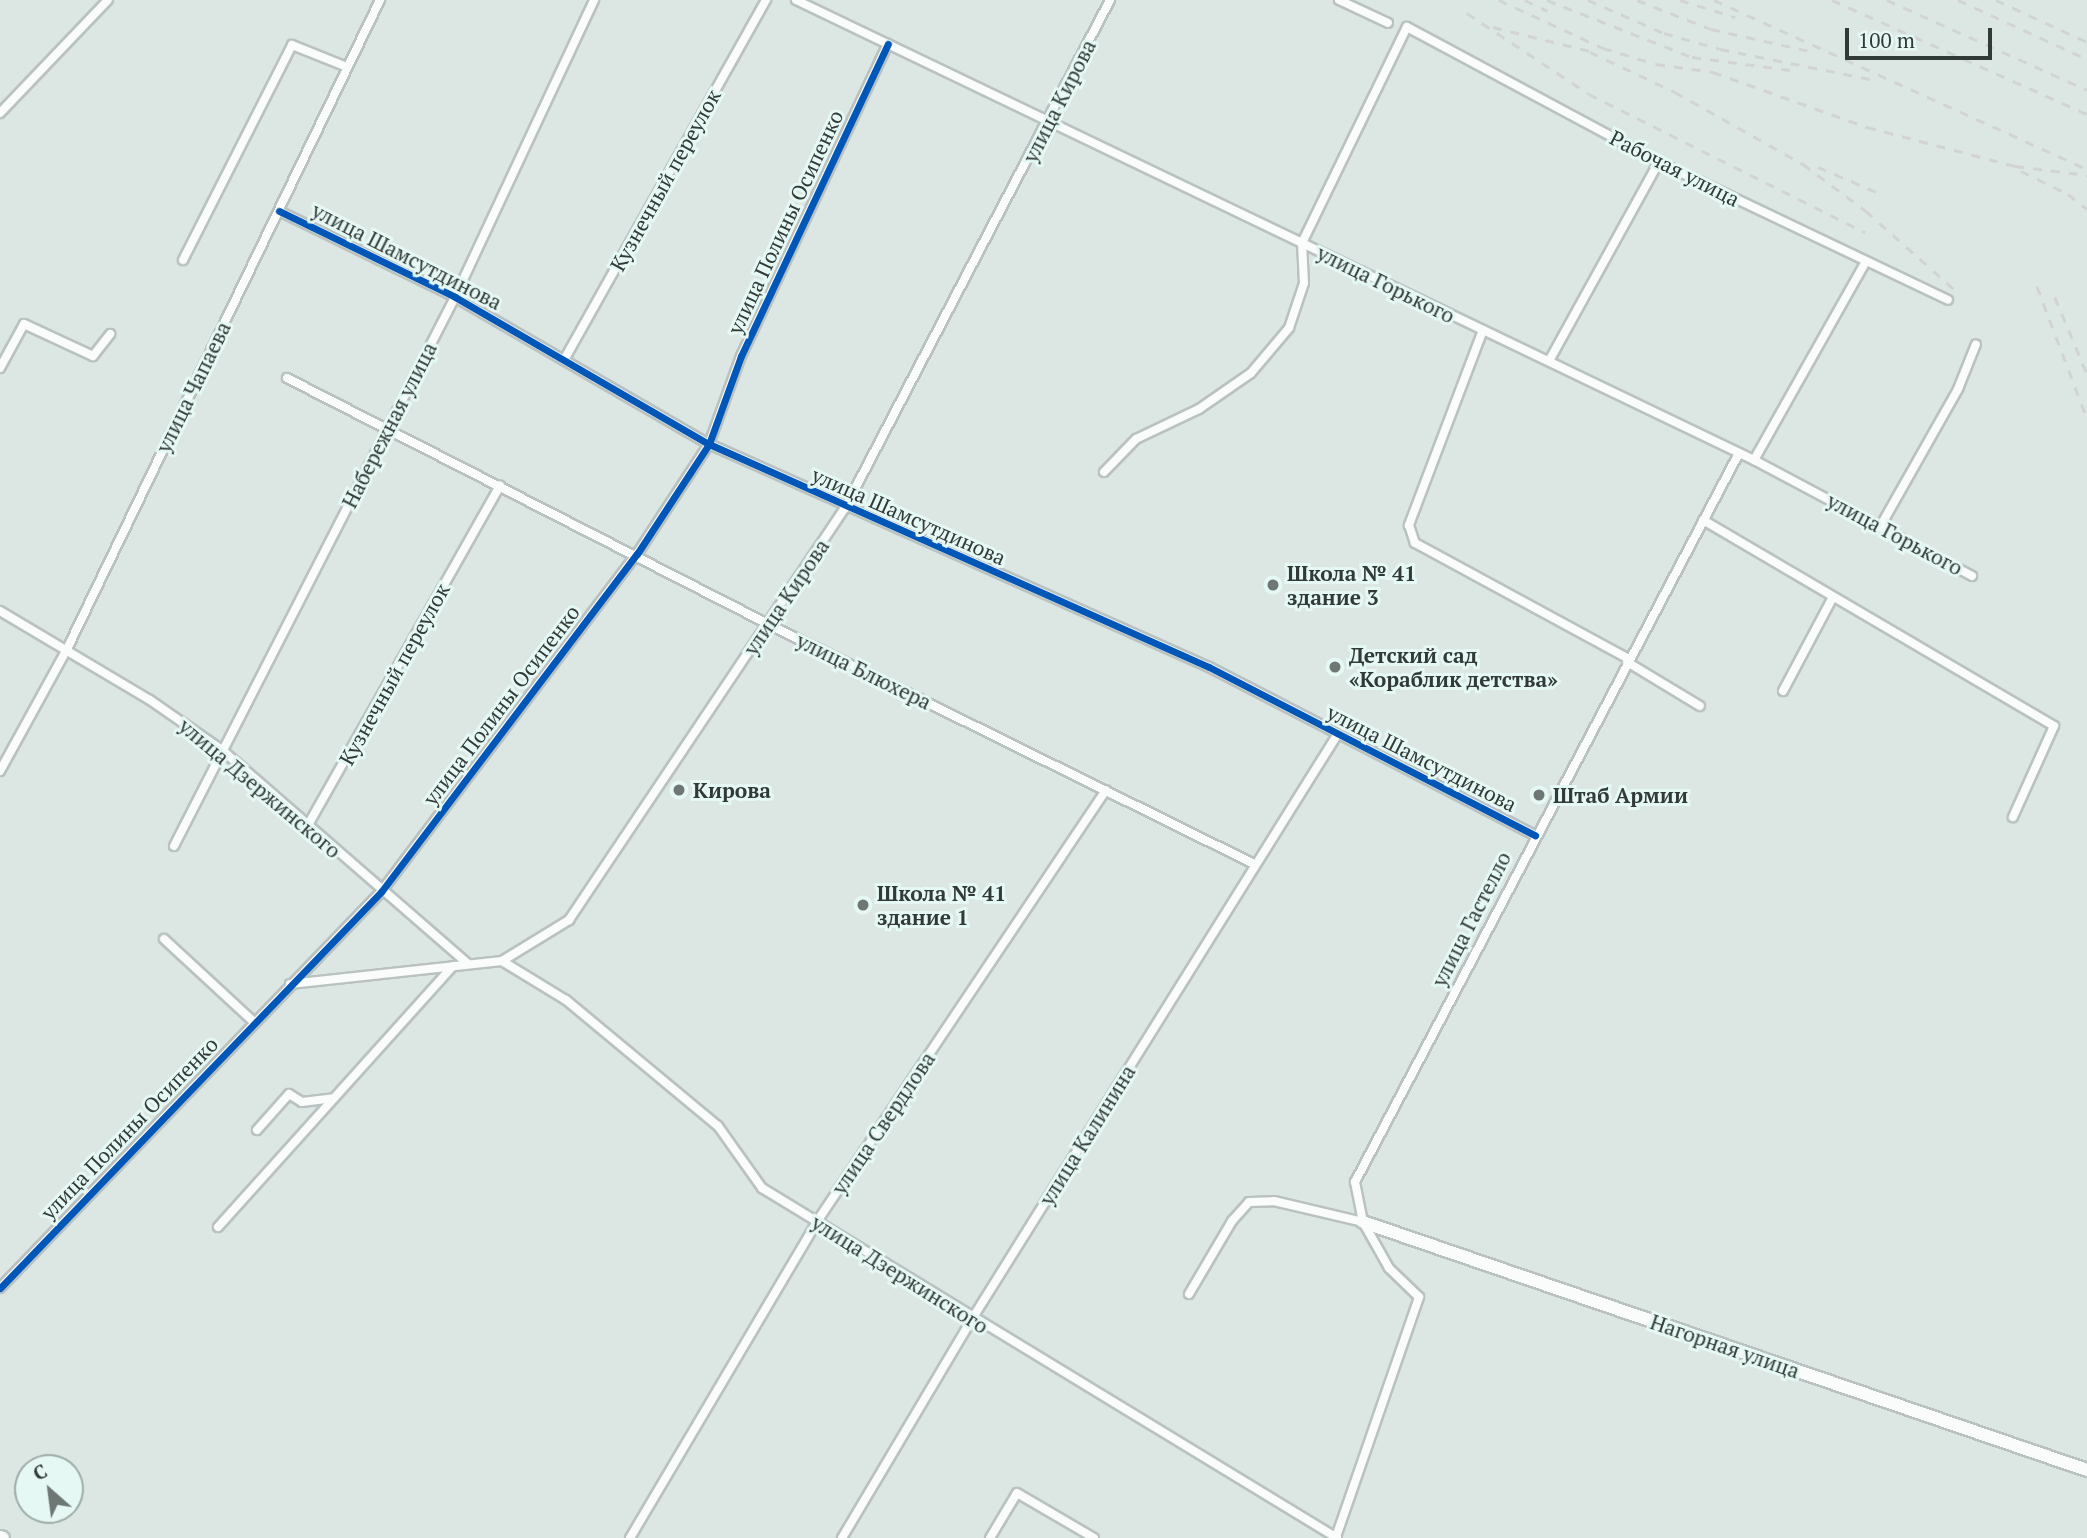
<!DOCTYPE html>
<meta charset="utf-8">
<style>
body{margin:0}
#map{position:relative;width:2087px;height:1538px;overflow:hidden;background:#dce7e4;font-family:"PT Serif",serif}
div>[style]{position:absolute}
.roads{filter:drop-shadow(2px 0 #bac2c1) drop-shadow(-2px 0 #bac2c1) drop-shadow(0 2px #bac2c1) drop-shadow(0 -2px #bac2c1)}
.street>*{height:8px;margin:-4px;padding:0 4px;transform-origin:4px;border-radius:4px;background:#fafbfb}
.secondary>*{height:12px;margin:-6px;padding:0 6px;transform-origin:6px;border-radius:6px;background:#fafbfb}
.rail>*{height:2.5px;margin-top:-1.25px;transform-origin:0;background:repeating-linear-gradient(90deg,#d2d4d4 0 9px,transparent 0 18px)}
.cycleway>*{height:7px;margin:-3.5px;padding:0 3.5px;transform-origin:3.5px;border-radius:3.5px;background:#0057b8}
.dots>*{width:19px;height:19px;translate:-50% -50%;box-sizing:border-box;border:4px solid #e6f8f4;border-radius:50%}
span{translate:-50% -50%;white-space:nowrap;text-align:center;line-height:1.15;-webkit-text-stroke:6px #e6f8f4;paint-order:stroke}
.street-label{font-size:21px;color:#323a38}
.poi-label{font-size:21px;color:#323a38;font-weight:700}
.left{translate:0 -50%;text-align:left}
.north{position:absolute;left:14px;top:1454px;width:70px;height:70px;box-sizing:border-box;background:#e6f8f4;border:2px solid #9eaca9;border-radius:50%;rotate:332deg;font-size:19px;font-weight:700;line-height:28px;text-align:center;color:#323a38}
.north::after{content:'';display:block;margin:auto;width:24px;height:32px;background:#6e7774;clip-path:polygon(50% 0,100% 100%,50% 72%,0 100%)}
.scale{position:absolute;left:1845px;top:28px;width:147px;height:32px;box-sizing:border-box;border:4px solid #323a38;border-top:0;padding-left:9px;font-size:21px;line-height:24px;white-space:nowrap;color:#323a38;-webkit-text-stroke:5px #e6f8f4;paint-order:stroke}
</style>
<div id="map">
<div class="roads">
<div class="street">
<i style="left:796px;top:0;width:1063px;rotate:25.65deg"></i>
<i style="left:1754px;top:460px;width:247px;rotate:28deg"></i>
<i style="left:1339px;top:0;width:54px;rotate:25.1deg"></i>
<i style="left:0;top:113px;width:156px;rotate:-46.3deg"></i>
<i style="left:279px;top:211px;width:196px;rotate:26deg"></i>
<i style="left:455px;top:297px;width:293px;rotate:30.1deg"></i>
<i style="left:709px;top:444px;width:547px;rotate:24.04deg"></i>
<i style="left:1209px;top:667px;width:367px;rotate:27.3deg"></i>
<i style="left:183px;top:260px;width:241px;rotate:-63.1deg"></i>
<i style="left:292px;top:45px;width:59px;rotate:21.8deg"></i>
<i style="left:1483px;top:330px;width:209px;rotate:110.8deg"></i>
<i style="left:1409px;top:525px;width:19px;rotate:72deg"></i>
<i style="left:1415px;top:543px;width:243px;rotate:28.5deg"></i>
<i style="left:564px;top:360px;width:413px;rotate:-60.7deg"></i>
<i style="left:1549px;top:361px;width:227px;rotate:-61.1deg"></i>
<i style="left:0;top:368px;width:50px;rotate:-61.4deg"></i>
<i style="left:24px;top:324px;width:76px;rotate:24.9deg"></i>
<i style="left:93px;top:356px;width:28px;rotate:-52deg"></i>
<i style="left:287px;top:378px;width:540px;rotate:27.09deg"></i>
<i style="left:768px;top:624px;width:544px;rotate:26.28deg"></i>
<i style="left:1754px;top:460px;width:228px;rotate:-60.6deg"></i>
<i style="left:1104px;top:472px;width:46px;rotate:-45.9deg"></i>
<i style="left:1136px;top:439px;width:70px;rotate:-25.5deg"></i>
<i style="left:1199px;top:409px;width:63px;rotate:-34.7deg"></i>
<i style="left:1251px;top:373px;width:59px;rotate:-49.8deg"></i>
<i style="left:1289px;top:328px;width:47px;rotate:-71.6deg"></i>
<i style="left:1304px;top:283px;width:40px;rotate:-92.9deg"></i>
<i style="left:1302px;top:243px;width:240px;rotate:-64.1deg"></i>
<i style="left:1407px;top:27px;width:286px;rotate:28.2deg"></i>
<i style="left:1659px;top:162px;width:320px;rotate:25.5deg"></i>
<i style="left:1703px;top:520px;width:407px;rotate:30.4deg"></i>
<i style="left:2054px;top:726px;width:100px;rotate:114.3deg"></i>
<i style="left:1880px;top:527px;width:159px;rotate:-60.5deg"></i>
<i style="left:1958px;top:389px;width:48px;rotate:-68.2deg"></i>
<i style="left:0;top:611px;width:174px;rotate:30.7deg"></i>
<i style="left:150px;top:700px;width:88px;rotate:34.8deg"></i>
<i style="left:222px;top:750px;width:326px;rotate:41deg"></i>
<i style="left:1627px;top:662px;width:85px;rotate:31.1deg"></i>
<i style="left:1783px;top:691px;width:106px;rotate:-62deg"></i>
<i style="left:0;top:771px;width:139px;rotate:-61.2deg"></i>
<i style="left:67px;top:649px;width:721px;rotate:-64.25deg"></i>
<i style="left:308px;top:825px;width:390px;rotate:-60.5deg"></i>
<i style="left:174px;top:846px;width:617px;rotate:-62.89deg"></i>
<i style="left:455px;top:297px;width:328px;rotate:-64.9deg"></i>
<i style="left:164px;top:939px;width:122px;rotate:42.7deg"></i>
<i style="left:502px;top:961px;width:75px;rotate:31.4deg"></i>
<i style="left:566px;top:1000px;width:197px;rotate:39.7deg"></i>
<i style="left:718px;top:1126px;width:76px;rotate:54.6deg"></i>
<i style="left:762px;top:1188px;width:673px;rotate:31.33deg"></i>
<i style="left:290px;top:984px;width:213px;rotate:-6.2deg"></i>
<i style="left:502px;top:961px;width:79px;rotate:-31.5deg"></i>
<i style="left:569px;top:920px;width:496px;rotate:-56.2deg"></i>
<i style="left:845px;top:508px;width:573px;rotate:-62.45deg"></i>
<i style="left:257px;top:1130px;width:48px;rotate:-48.4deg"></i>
<i style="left:289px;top:1094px;width:15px;rotate:32deg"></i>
<i style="left:302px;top:1102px;width:32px;rotate:-7deg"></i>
<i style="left:218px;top:1227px;width:351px;rotate:-48deg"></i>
<i style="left:0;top:1288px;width:550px;rotate:-46.11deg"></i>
<i style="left:381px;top:892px;width:424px;rotate:-52.9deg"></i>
<i style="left:637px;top:554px;width:131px;rotate:-56.8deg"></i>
<i style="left:709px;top:444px;width:94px;rotate:-70deg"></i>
<i style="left:741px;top:356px;width:345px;rotate:-64.8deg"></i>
<i style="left:1189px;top:1294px;width:85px;rotate:-59.5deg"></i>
<i style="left:1232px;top:1221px;width:25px;rotate:-48deg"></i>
<i style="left:1249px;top:1202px;width:25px;rotate:-2deg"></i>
<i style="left:1274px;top:1201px;width:91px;rotate:13.3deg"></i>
<i style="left:1336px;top:1537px;width:254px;rotate:-70.9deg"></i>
<i style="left:1419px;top:1297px;width:42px;rotate:-136deg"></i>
<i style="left:1389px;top:1268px;width:53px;rotate:-119.5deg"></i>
<i style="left:1363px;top:1222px;width:41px;rotate:-101.3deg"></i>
<i style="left:1355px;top:1182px;width:824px;rotate:-62.22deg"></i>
<i style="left:630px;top:1538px;width:366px;rotate:-59.4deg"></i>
<i style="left:816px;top:1223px;width:521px;rotate:-56.19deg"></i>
<i style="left:842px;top:1538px;width:255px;rotate:-59.3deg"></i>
<i style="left:972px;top:1319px;width:689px;rotate:-57.99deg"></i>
<i style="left:990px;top:1538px;width:52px;rotate:-59deg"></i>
<i style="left:1017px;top:1493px;width:89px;rotate:30.3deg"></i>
</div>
<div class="secondary">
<i style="left:1363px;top:1222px;width:765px;rotate:18.91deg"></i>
<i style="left:0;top:1537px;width:3px;rotate:18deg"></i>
</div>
</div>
<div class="rail">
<i style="left:1499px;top:0;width:115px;rotate:24.8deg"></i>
<i style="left:1603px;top:48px;width:55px;rotate:16.8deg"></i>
<i style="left:1656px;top:64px;width:58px;rotate:8deg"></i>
<i style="left:1713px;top:72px;width:164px;rotate:19.7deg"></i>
<i style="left:1867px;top:127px;width:153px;rotate:14.8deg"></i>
<i style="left:2015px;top:166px;width:73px;rotate:7.1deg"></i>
<i style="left:1525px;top:0;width:25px;rotate:26deg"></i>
<i style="left:1547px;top:0;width:156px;rotate:21.5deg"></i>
<i style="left:1692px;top:57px;width:107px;rotate:7.5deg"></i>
<i style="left:1588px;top:0;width:83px;rotate:23.5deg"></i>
<i style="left:1664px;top:33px;width:58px;rotate:15.9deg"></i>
<i style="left:1720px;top:49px;width:158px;rotate:11.3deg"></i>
<i style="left:1637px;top:0;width:79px;rotate:21.4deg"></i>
<i style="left:1711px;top:29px;width:106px;rotate:12.6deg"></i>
<i style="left:1680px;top:0;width:58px;rotate:17.2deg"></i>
<i style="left:1714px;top:0;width:409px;rotate:24.4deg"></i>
<i style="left:1832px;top:0;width:279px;rotate:24.1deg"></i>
<i style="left:1887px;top:0;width:219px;rotate:24.2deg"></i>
<i style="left:1958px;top:0;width:142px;rotate:24.6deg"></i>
<i style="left:1996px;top:0;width:100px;rotate:24.8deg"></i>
<i style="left:1467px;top:13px;width:146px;rotate:33.6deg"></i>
<i style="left:1589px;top:94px;width:309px;rotate:26.6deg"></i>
<i style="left:1493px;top:27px;width:108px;rotate:13.9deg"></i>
<i style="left:1590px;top:52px;width:94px;rotate:25.2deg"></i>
<i style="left:1675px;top:92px;width:147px;rotate:29.4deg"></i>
<i style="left:1803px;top:164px;width:79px;rotate:36.7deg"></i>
<i style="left:1866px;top:211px;width:120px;rotate:41.6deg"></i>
<i style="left:1818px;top:167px;width:66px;rotate:23.1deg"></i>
<i style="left:2021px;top:171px;width:52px;rotate:26.1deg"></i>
<i style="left:2068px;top:194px;width:24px;rotate:38deg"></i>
<i style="left:2037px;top:286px;width:141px;rotate:69.3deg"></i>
<i style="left:2055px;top:297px;width:83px;rotate:67.4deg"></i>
</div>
<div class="cycleway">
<i style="left:279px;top:211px;width:196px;rotate:26deg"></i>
<i style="left:455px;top:297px;width:293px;rotate:30.1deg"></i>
<i style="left:709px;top:444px;width:547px;rotate:24.04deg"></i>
<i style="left:1209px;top:667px;width:367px;rotate:27.3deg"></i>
<i style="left:0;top:1288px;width:550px;rotate:-46.11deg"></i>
<i style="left:381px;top:892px;width:424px;rotate:-52.9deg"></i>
<i style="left:637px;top:554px;width:131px;rotate:-56.8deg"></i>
<i style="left:709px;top:444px;width:94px;rotate:-70deg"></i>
<i style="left:741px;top:356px;width:345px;rotate:-64.8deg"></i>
</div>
<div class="dots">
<i style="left:1273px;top:585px;background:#6e7774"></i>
<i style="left:1335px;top:667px;background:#6e7774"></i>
<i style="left:679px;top:790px;background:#6e7774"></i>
<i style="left:1539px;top:795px;background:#6e7774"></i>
<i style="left:863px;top:905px;background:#6e7774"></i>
</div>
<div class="street-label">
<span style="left:1059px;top:101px;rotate:-63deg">улица Кирова</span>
<span style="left:1675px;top:168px;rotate:27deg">Рабочая улица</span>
<span style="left:665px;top:180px;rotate:-61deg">Кузнечный переулок</span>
<span style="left:785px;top:222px;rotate:-65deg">улица Полины Осипенко</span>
<span style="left:407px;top:256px;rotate:27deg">улица Шамсутдинова</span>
<span style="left:1386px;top:284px;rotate:26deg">улица Горького</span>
<span style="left:193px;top:387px;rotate:-64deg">улица Чапаева</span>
<span style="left:389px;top:425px;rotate:-63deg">Набережная улица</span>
<span style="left:909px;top:516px;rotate:24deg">улица Шамсутдинова</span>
<span style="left:1895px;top:534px;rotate:28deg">улица Горького</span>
<span style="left:786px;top:597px;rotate:-56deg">улица Кирова</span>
<span style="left:864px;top:671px;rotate:26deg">улица Блюхера</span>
<span style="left:394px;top:674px;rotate:-61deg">Кузнечный переулок</span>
<span style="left:501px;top:705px;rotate:-53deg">улица Полины Осипенко</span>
<span style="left:1422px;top:758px;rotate:27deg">улица Шамсутдинова</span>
<span style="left:260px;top:788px;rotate:40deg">улица Дзержинского</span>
<span style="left:1471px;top:919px;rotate:-63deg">улица Гастелло</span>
<span style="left:883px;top:1123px;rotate:-56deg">улица Свердлова</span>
<span style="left:129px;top:1128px;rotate:-46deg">улица Полины Осипенко</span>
<span style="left:1087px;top:1135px;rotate:-58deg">улица Калинина</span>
<span style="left:900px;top:1274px;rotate:32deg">улица Дзержинского</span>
<span style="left:1725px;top:1346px;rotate:19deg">Нагорная улица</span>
</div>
<div class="poi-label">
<span class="left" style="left:1287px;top:585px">Школа № 41<br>здание 3</span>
<span class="left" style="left:1349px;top:667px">Детский сад<br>«Кораблик детства»</span>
<span class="left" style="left:693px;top:790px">Кирова</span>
<span class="left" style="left:1553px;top:795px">Штаб Армии</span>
<span class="left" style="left:877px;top:905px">Школа № 41<br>здание 1</span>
</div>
<div class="north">С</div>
<div class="scale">100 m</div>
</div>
